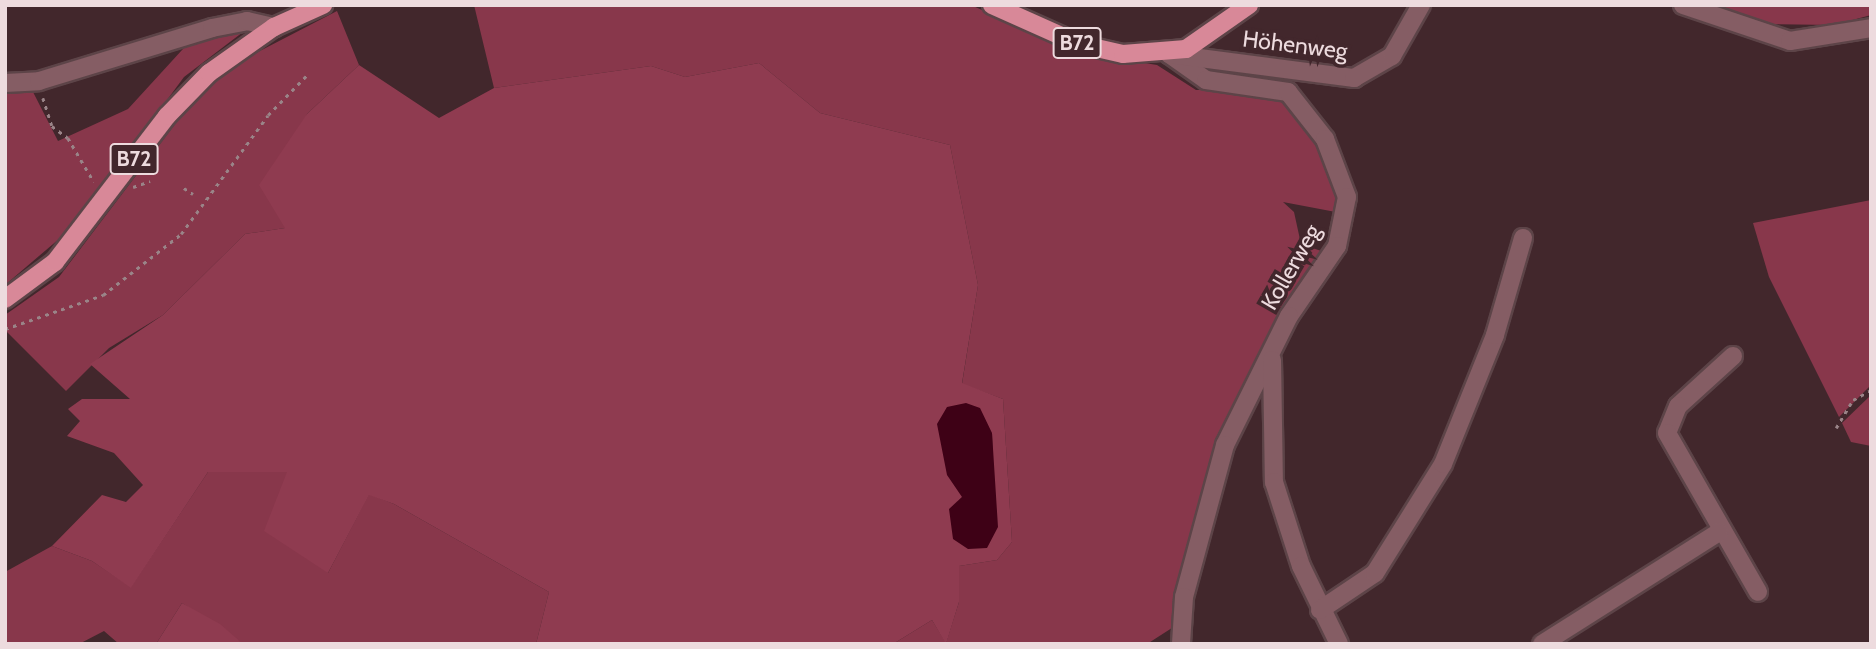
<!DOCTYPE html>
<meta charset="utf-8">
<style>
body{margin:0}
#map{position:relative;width:1876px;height:649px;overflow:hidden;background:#42272c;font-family:Cabin,sans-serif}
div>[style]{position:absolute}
.green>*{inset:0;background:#88374b}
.forest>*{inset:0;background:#8f3b50}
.water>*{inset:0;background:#3e0116}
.path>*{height:2.5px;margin-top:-1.25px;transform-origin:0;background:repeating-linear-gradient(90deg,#9a8488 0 3.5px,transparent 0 8.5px)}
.roads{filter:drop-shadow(2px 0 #5d4448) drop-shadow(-2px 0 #5d4448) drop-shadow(0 2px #5d4448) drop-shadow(0 -2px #5d4448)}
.minor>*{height:18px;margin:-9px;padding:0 9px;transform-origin:9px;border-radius:9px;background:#855d64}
.major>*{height:18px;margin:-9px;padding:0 9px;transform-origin:9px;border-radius:9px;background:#d88898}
span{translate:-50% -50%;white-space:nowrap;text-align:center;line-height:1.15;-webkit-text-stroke:7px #42272c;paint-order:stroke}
.shield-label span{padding:2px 5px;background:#42272c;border:2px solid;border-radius:5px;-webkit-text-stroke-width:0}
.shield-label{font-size:21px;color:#eddbde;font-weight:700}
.street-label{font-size:23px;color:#eddbde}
.frame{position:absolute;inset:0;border:7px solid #eddbde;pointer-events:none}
</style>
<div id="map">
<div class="green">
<i style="clip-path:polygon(474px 5px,971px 5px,1071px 51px,1157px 65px,1196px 90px,1268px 90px,1297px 106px,1334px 171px,1341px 213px,1283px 202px,1294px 212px,1301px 244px,1327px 253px,1235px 407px,1175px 626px,1147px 644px,893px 644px,932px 620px,946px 643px,959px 602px,959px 566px,997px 560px,1012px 542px,1003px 399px,962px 384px,978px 285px,950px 145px,820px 113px,759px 63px,685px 77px,651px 66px,494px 88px)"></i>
<i style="clip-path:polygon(1720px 5px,1871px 5px,1871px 15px,1834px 25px,1757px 24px)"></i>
<i style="clip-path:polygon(337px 11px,359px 65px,307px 114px,285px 228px,245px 234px,163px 315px,109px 348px,66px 391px,5px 330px,5px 315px,59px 277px,182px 115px,233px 65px)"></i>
<i style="clip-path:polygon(237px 28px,243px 32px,184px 77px,73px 227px,5px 285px,5px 90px,32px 90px,58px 141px,128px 109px,193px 38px)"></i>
<i style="clip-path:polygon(1871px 200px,1871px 385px,1839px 417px,1769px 277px,1753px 223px)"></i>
<i style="clip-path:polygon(1871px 395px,1871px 446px,1851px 442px,1842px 423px)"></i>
<i style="clip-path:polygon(208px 472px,288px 472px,328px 573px,369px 494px,394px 504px,549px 592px,536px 644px,243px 644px,182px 603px,156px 644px,119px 644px,104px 631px,79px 644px,5px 644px,5px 572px,52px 546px,92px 561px,131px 587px)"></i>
</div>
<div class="forest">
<i style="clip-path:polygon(evenodd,759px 63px,820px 113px,950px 145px,978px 285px,962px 383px,1003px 399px,1012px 542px,997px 560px,959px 566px,959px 602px,946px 644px,932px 620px,893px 644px,536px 644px,549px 592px,394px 504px,369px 495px,328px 573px,264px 531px,287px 472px,208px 472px,131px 588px,92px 561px,52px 546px,102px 495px,126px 502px,143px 485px,114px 453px,67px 436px,80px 421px,68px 409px,82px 399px,130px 399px,90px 364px,163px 315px,245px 234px,285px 228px,259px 185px,307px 114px,359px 65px,439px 118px,494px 88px,651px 66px,685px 77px,759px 63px,992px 433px,993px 469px,949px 509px,962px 497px,992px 433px)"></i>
<i style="clip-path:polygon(182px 603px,220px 624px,243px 644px,156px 644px)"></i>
</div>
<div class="water">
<i style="clip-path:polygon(966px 403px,980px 408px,992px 433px,998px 527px,987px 548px,968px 549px,953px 539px,949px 509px,962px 497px,947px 475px,937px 424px,947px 407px)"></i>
</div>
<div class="path">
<i style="left:43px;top:98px;width:29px;rotate:72deg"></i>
<i style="left:52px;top:126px;width:20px;rotate:37deg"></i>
<i style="left:68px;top:138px;width:51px;rotate:59.4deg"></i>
<i style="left:133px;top:187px;width:18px;rotate:-19deg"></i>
<i style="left:184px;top:188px;width:11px;rotate:34deg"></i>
<i style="left:5px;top:329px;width:104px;rotate:-19.1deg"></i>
<i style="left:103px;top:295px;width:99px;rotate:-38deg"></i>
<i style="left:181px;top:234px;width:147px;rotate:-53.8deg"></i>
<i style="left:268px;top:115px;width:57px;rotate:-45.7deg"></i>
<i style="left:1836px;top:428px;width:33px;rotate:-59deg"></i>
<i style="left:1853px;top:400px;width:21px;rotate:-29deg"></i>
</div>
<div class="roads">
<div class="minor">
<i style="left:1683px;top:5px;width:113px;rotate:18.6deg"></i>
<i style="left:1790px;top:41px;width:82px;rotate:-9.1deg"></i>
<i style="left:1169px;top:54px;width:45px;rotate:35.1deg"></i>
<i style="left:1206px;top:80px;width:83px;rotate:8.3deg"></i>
<i style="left:1288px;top:92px;width:60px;rotate:51.8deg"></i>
<i style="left:1325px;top:139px;width:62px;rotate:69.2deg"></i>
<i style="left:1347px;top:197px;width:50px;rotate:101.5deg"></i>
<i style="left:1337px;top:246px;width:85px;rotate:124.4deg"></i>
<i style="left:1289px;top:316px;width:144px;rotate:116.4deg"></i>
<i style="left:1225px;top:445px;width:157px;rotate:105.1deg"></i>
<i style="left:1184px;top:597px;width:47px;rotate:93.7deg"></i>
<i style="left:1169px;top:54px;width:187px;rotate:7.4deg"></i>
<i style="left:1354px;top:78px;width:44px;rotate:-30.1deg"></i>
<i style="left:1392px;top:56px;width:59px;rotate:-60.4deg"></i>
<i style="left:5px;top:83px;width:34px;rotate:-3deg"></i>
<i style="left:39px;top:81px;width:181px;rotate:-17deg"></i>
<i style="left:212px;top:28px;width:36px;rotate:-11deg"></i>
<i style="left:247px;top:21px;width:28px;rotate:13deg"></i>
<i style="left:1733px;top:356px;width:74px;rotate:137.7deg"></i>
<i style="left:1678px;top:406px;width:29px;rotate:112deg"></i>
<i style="left:1667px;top:433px;width:183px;rotate:60.2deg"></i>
<i style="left:1272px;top:360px;width:122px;rotate:89.1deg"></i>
<i style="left:1274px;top:482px;width:88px;rotate:72.2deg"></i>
<i style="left:1301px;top:566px;width:87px;rotate:64deg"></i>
<i style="left:1320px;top:610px;width:66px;rotate:-33.9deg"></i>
<i style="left:1375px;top:573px;width:128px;rotate:-58deg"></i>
<i style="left:1443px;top:464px;width:139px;rotate:-68deg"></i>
<i style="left:1495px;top:335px;width:101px;rotate:-73.9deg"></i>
<i style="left:1542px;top:644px;width:209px;rotate:-32.3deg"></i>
</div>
<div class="major">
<i style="left:992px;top:5px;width:95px;rotate:24.1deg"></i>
<i style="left:1079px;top:44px;width:45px;rotate:12.8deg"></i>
<i style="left:1123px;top:54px;width:63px;rotate:-4.5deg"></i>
<i style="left:1186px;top:49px;width:77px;rotate:-34.9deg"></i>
<i style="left:5px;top:299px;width:62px;rotate:-36.5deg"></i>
<i style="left:55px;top:262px;width:184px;rotate:-52.5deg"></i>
<i style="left:167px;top:116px;width:60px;rotate:-45.7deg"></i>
<i style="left:209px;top:73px;width:80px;rotate:-35.3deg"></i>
<i style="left:274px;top:27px;width:54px;rotate:-24.2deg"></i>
</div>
</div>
<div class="shield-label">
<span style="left:1077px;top:43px">B72</span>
<span style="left:134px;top:159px">B72</span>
</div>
<div class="street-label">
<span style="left:1295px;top:45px;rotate:7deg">Höhenweg</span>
<span style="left:1291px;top:267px;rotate:-60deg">Kollerweg</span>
</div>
<div class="frame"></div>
</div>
